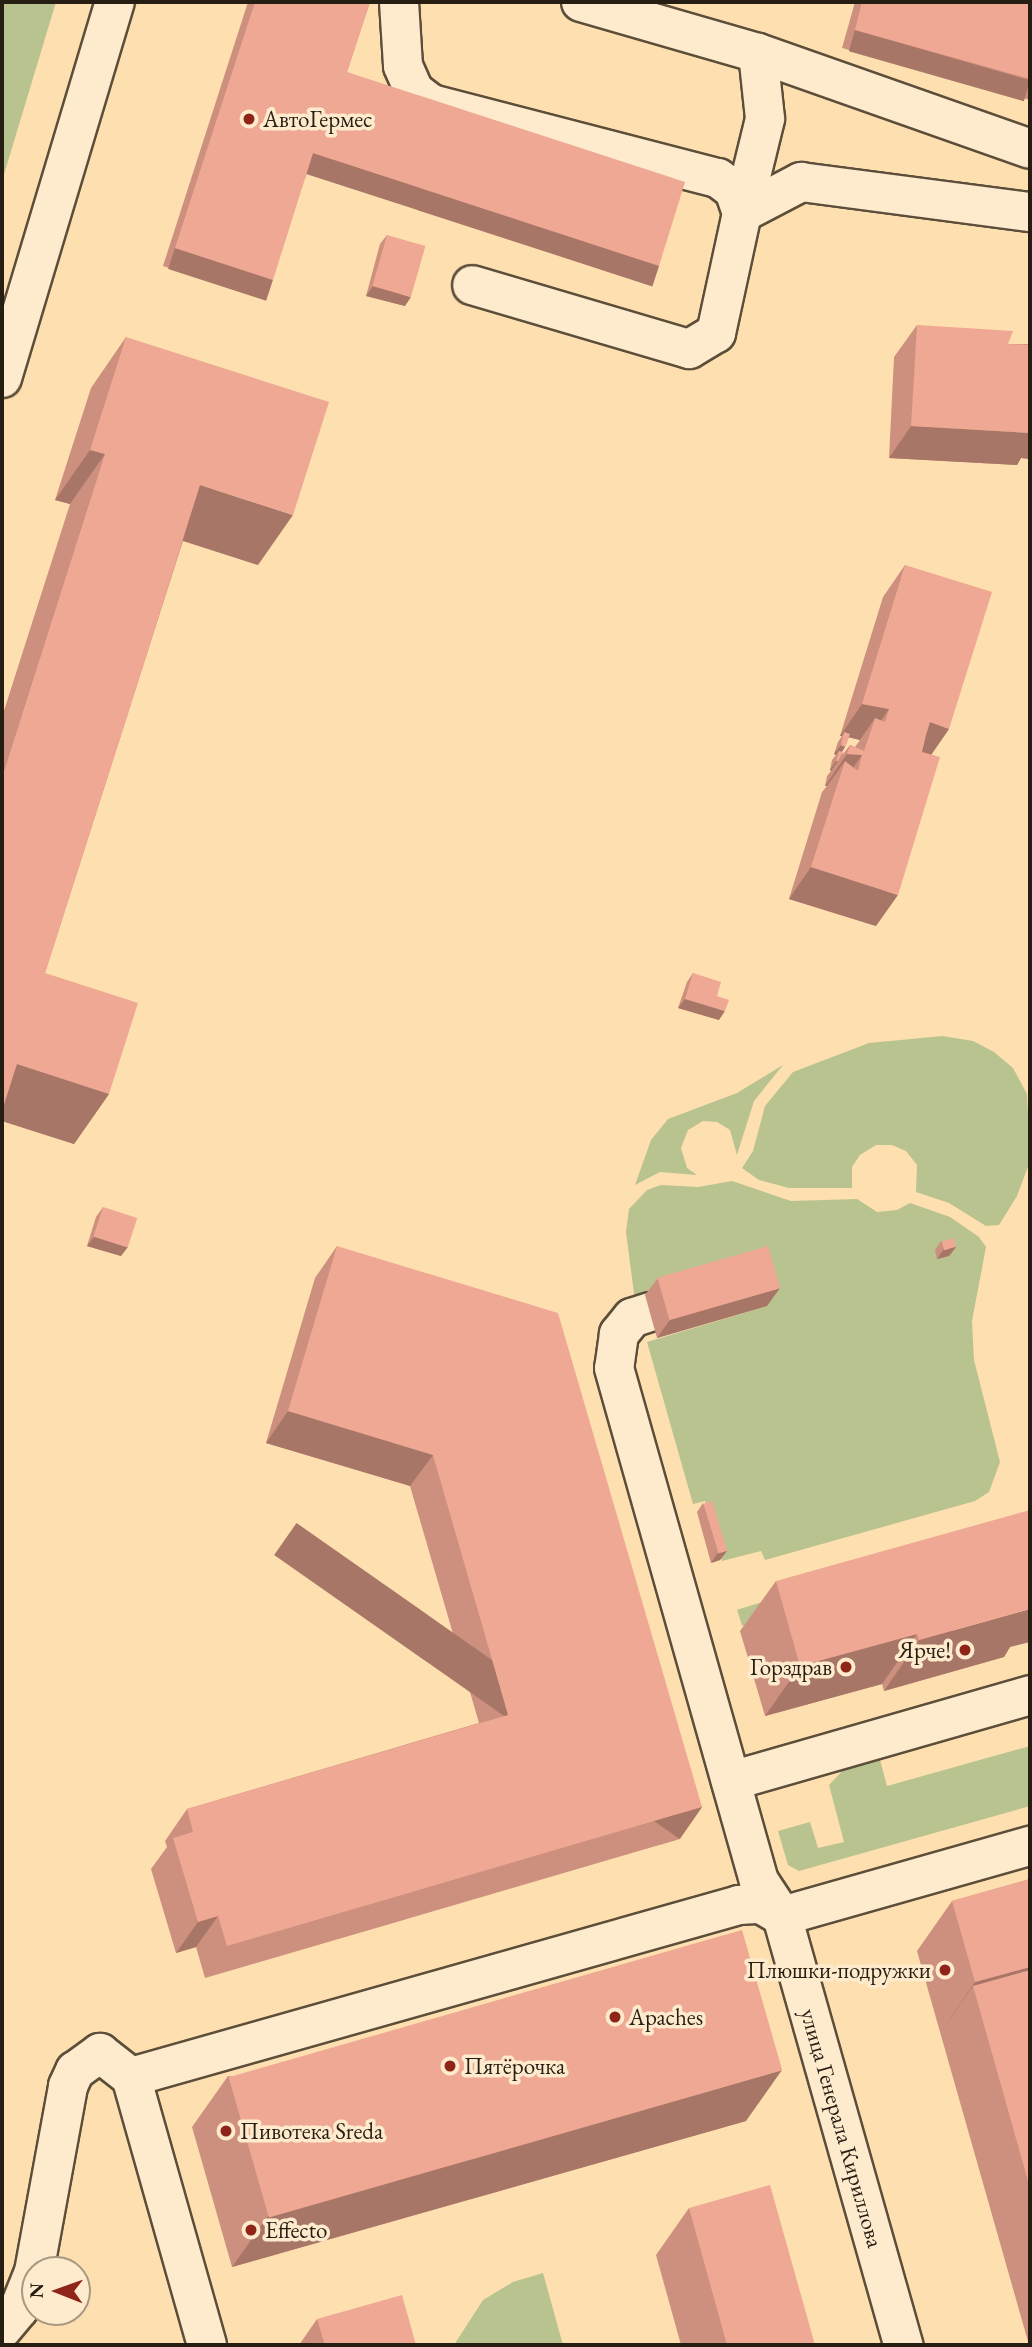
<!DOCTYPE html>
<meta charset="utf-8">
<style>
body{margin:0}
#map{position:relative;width:1032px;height:2347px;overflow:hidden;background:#fddfb0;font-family:"EB Garamond",serif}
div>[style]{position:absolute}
.green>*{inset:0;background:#b9c390;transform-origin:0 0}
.roads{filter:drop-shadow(2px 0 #5c4e3a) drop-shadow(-2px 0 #5c4e3a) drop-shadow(0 2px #5c4e3a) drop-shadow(0 -2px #5c4e3a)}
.minor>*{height:38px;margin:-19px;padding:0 19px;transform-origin:19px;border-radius:19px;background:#feeacc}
.wall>*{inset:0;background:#ce907e}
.shaded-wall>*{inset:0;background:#a77667;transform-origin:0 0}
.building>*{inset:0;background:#efa893;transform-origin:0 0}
.dots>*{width:19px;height:19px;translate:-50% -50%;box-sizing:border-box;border:4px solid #feeacc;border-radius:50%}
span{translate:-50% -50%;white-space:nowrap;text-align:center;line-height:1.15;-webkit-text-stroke:7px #feeacc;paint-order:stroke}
.poi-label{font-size:23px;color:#261d13}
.left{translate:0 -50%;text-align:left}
.right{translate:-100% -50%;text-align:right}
.street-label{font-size:23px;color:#261d13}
.frame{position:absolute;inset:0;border:4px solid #261d13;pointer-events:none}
.north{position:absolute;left:21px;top:2256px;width:70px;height:70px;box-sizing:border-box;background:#feeacc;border:2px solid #a89882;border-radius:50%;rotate:271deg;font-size:19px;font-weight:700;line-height:28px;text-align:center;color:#261d13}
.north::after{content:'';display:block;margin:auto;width:24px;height:32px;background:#8f2418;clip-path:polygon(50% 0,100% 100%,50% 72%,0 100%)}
</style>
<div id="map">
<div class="green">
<i style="clip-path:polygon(2px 2px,56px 2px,2px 181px)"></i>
<i style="clip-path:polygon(942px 1036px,973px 1041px,994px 1052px,1013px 1068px,1027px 1094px,1030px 1161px,1017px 1196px,999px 1225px,986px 1226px,949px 1203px,916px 1192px,917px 1165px,906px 1151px,892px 1145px,876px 1145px,860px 1155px,852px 1167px,852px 1188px,789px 1188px,759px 1180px,742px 1168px,753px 1151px,765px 1106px,793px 1072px,869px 1043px)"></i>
<i style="clip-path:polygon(783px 1065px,754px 1101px,737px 1155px,730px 1130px,717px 1122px,703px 1121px,688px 1130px,681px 1148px,687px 1168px,697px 1175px,660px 1172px,635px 1185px,651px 1140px,668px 1119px,737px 1093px)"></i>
<i style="clip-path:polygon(732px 1181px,791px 1201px,857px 1199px,877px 1212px,897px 1210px,910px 1203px,950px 1217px,979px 1237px,986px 1247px,972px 1321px,974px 1360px,1000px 1462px,989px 1492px,975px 1501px,765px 1560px,761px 1551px,722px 1561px,705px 1501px,693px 1504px,647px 1342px,767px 1306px,635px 1301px,626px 1232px,629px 1209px,647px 1190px,661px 1185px,698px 1187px)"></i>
<i style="left:805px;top:1589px;width:17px;height:71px;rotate:73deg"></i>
<i style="clip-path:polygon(1030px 1746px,1030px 1806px,799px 1871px,788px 1865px,778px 1831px,810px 1822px,818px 1848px,844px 1842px,829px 1785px,849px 1764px,879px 1756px,887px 1786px)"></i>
<i style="clip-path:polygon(543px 2273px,563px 2345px,454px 2345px,483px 2300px,513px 2282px)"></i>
</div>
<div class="roads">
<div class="minor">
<i style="left:399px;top:2px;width:64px;rotate:86.4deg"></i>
<i style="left:403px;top:66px;width:27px;rotate:66deg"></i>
<i style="left:414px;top:91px;width:21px;rotate:37deg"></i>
<i style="left:431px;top:104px;width:296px;rotate:14.5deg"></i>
<i style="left:718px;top:178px;width:20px;rotate:37deg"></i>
<i style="left:734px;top:190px;width:24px;rotate:71deg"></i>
<i style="left:742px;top:213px;width:123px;rotate:102.2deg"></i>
<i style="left:716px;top:333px;width:31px;rotate:149deg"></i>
<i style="left:689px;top:349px;width:226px;rotate:-163.6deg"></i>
<i style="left:581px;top:2px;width:184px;rotate:16.1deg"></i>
<i style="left:758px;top:53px;width:66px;rotate:83.9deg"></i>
<i style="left:765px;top:119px;width:97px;rotate:103.7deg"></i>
<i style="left:758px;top:53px;width:288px;rotate:19.4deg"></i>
<i style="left:742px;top:213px;width:67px;rotate:-27.7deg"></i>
<i style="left:801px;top:182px;width:231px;rotate:7.5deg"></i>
<i style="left:2px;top:378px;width:393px;rotate:-73.3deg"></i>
<i style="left:650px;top:1312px;width:19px;rotate:162deg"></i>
<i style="left:632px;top:1318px;width:21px;rotate:129deg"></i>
<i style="left:619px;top:1334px;width:34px;rotate:98deg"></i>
<i style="left:614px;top:1368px;width:533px;rotate:74.22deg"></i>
<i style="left:759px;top:1881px;width:42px;rotate:56.7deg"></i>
<i style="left:782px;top:1916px;width:446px;rotate:74.2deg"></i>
<i style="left:731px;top:1781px;width:311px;rotate:-16deg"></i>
<i style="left:782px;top:1916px;width:258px;rotate:-15.8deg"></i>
<i style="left:2px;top:2329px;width:26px;rotate:-50deg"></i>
<i style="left:19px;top:2309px;width:40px;rotate:-68deg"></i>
<i style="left:34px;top:2272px;width:189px;rotate:-79.6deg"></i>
<i style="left:68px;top:2086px;width:17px;rotate:-65deg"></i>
<i style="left:75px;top:2071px;width:31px;rotate:-36deg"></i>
<i style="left:100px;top:2053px;width:39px;rotate:38deg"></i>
<i style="left:207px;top:2345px;width:279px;rotate:-105.8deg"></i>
<i style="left:131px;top:2077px;width:632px;rotate:-15.8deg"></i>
<i style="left:739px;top:1905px;width:22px;rotate:-3deg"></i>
<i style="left:761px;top:1904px;width:24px;rotate:30deg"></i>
</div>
</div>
<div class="wall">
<i style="clip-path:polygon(248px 2px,370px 2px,347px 72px,659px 266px,646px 284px,307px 173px,260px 298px,163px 266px)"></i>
<i style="clip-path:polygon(855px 2px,1030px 2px,1030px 100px,842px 48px)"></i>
<i style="clip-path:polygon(387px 235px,405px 306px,366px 296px,380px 244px)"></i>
<i style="clip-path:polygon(917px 325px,1008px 344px,1030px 344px,1030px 459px,1021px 458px,1017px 465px,889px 458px,894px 357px)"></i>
<i style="clip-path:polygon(126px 337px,258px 565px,183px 541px,45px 973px,109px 1094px,74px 1144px,2px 1121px,2px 717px,70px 504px,55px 500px,91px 388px)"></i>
<i style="clip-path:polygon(evenodd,905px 565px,949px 729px,931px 754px,876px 926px,789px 899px,822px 792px,827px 786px,825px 786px,827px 776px,831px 771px,830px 770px,832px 760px,836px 755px,834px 754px,838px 742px,842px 736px,840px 736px,883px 597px,905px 565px,849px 737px,860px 740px,855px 747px,850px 745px,843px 754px,842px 752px,845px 747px,849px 737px)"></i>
<i style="clip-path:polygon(693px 973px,717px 996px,719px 1020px,678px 1008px,687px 982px)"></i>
<i style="clip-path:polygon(103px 1207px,121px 1256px,87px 1246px,96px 1217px)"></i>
<i style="clip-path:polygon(941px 1241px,956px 1247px,949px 1256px,937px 1259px,935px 1250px)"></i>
<i style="clip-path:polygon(337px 1246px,702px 1807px,680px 1839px,205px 1978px,196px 1947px,176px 1953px,151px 1869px,167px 1847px,165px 1841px,187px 1809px,479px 1723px,410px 1486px,266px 1443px,315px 1278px)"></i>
<i style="clip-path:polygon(658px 1278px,767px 1306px,657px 1338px,645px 1295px)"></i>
<i style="clip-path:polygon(703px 1503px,727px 1551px,720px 1560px,711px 1563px,697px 1512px)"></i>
<i style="clip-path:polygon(776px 1581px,1010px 1647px,1004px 1657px,884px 1691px,882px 1684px,765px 1716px,740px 1631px)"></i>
<i style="clip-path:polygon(1030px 1879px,1030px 2345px,1029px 2345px,917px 1951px,952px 1901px)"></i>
<i style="clip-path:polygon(228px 2076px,746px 2121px,232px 2267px,192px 2127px)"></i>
<i style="clip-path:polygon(689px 2208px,815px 2345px,681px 2345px,656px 2255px)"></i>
<i style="clip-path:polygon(317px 2319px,416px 2345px,299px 2345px)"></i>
</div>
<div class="shaded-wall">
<i style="left:855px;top:30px;width:182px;height:22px;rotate:16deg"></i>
<i style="left:313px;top:153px;width:364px;height:22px;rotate:18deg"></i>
<i style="left:175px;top:248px;width:103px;height:22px;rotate:18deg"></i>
<i style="clip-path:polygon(373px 286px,411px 297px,405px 306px,366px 296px)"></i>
<i style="clip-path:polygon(911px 426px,1030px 433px,1030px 459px,1021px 458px,1017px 465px,889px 458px)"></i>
<i style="clip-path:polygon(90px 450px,105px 454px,70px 504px,55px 500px)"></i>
<i style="clip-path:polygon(200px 485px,293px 515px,258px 565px,165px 535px)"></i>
<i style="clip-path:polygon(862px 704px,889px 709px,868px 739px,875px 718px,860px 740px,843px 736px,844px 732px,842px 736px,840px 736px)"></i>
<i style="clip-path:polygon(930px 722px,949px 729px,927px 761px,908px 754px)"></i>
<i style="clip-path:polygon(841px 745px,845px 747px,839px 756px,839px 751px,836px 755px,834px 754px)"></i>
<i style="clip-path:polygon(847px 754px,862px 755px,840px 787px,845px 761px,827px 786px,825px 786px)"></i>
<i style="clip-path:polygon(836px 761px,838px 761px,831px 771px,830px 770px)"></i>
<i style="clip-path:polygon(811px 867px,898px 895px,876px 926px,789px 899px)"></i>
<i style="clip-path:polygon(685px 999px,725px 1011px,719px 1020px,678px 1008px)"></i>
<i style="clip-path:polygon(17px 1064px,109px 1094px,74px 1144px,2px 1121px,2px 1085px)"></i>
<i style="clip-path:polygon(94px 1237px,128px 1247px,121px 1256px,87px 1246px)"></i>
<i style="clip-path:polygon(956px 1247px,949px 1256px,937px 1259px,943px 1250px)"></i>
<i style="clip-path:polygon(780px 1288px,767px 1306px,657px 1338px,670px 1320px)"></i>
<i style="clip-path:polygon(288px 1411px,433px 1455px,410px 1486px,266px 1443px)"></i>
<i style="clip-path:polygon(727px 1551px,720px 1560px,711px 1563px,717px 1554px)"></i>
<i style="clip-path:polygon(1030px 1609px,1030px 1642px,1010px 1647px,1004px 1657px,884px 1691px,919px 1640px)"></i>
<i style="clip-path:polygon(917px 1634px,882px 1684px,765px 1716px,800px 1666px)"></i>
<i style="left:702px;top:1807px;width:39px;height:495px;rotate:125deg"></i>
<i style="clip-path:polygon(218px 1916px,196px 1947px,176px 1953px,198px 1922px)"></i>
<i style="clip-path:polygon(1030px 1967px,1030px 2007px,973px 1986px,940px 2033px,975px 1982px)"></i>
<i style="clip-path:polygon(782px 2070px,746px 2121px,232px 2267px,268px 2216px)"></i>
</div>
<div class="building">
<i style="clip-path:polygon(255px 2px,370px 2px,347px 72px,685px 182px,659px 266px,313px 153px,273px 280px,175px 248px)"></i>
<i style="clip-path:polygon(862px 2px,1030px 2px,1030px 79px,855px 30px)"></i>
<i style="left:387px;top:235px;width:40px;height:53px;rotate:16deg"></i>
<i style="clip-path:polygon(917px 325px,1013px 331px,1008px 344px,1030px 345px,1030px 433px,911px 426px)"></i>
<i style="clip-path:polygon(126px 337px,329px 402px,293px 515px,200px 485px,132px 701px,45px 973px,138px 1003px,109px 1094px,17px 1064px,2px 1111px,2px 778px,105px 454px,90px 450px)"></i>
<i style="clip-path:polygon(905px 565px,992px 592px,949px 729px,930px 722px,926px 735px,922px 752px,940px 757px,898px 895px,811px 867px,845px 761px,858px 771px,862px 755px,847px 754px,850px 745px,864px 751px,875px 718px,885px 722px,889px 709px,862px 704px)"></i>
<i style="clip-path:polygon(844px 732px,850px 734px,845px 747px,841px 745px)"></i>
<i style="clip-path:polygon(839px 751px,843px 752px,838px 761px,836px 761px)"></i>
<i style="clip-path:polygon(693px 973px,721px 982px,717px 996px,729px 1000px,725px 1011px,685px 999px)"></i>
<i style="left:103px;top:1207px;width:36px;height:31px;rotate:18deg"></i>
<i style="left:953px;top:1238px;width:9px;height:12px;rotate:72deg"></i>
<i style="clip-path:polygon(337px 1246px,558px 1313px,702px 1807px,227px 1946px,218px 1916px,198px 1922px,173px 1838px,193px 1832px,187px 1809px,508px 1715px,433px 1455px,288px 1411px)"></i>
<i style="left:768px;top:1246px;width:44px;height:115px;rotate:74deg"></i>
<i style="left:712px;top:1501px;width:52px;height:9px;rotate:73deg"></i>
<i style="clip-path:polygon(1030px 1510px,1030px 1609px,919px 1640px,917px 1634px,800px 1666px,776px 1581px)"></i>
<i style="clip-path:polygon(1030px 1879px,1030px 1967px,975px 1982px,952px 1901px)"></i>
<i style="left:742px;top:1930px;width:146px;height:534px;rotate:74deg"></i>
<i style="clip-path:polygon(1030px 1970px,1030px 2188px,973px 1986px)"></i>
<i style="clip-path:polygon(770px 2185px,815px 2345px,727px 2345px,689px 2208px)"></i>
<i style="clip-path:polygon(402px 2295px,416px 2345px,325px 2345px,317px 2319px)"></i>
</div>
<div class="dots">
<i style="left:249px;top:119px;background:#8f2418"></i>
<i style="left:965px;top:1650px;background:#8f2418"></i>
<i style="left:846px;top:1667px;background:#8f2418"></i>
<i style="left:945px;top:1970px;background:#8f2418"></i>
<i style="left:615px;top:2017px;background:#8f2418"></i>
<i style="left:450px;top:2066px;background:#8f2418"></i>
<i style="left:226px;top:2131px;background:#8f2418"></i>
<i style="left:251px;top:2230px;background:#8f2418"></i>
</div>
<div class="poi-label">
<span class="left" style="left:263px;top:119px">АвтоГермес</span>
<span class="right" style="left:951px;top:1650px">Ярче!</span>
<span class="right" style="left:832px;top:1667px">Горздрав</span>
<span class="right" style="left:931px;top:1970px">Плюшки-подружки</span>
<span class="left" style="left:629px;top:2017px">Apaches</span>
<span class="left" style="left:464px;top:2066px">Пятёрочка</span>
<span class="left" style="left:240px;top:2131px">Пивотека Sreda</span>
<span class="left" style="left:265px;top:2230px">Effecto</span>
</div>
<div class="street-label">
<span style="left:842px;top:2128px;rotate:74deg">улица Генерала Кириллова</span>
</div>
<div class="frame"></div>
<div class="north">N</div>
</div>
